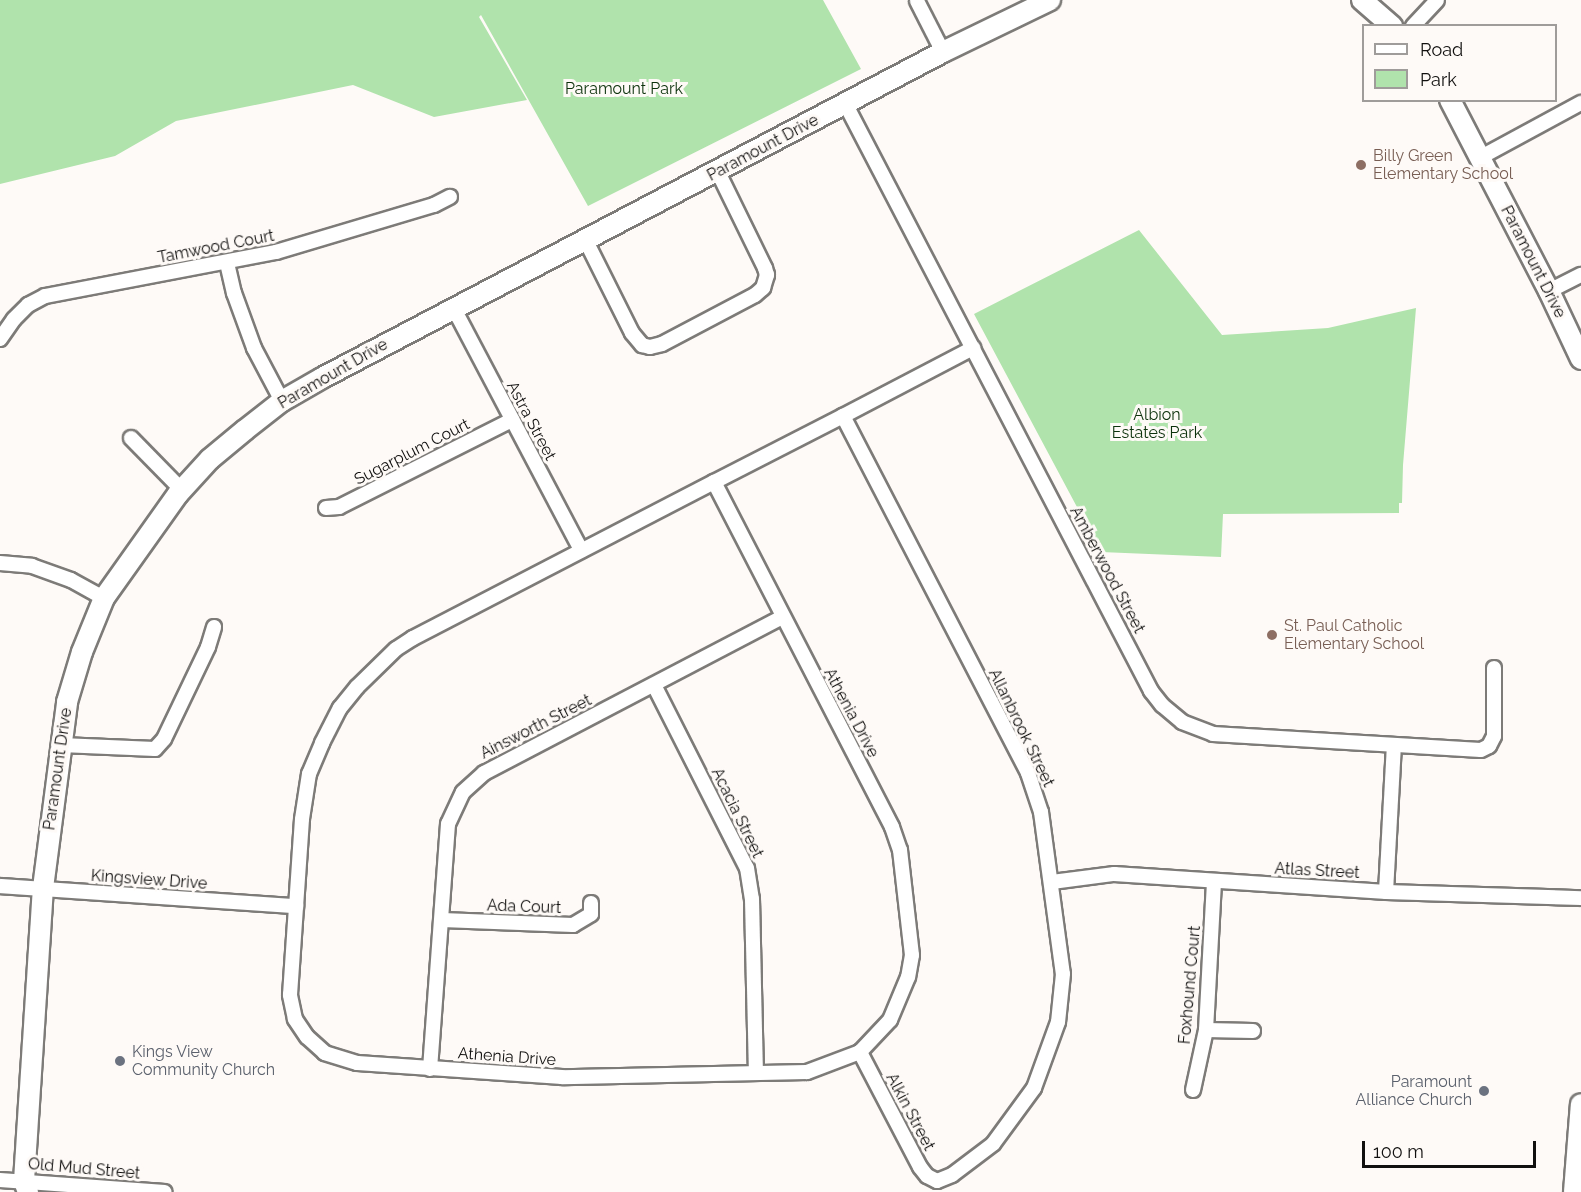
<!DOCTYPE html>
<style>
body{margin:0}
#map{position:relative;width:1581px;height:1192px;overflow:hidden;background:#fefaf7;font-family:Raleway,sans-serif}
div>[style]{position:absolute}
.green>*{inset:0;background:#b0e3ac}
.roads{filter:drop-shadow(2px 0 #7d7b78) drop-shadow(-2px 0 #7d7b78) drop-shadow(0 2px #7d7b78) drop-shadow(0 -2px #7d7b78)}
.street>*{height:14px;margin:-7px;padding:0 7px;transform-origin:7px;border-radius:7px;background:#fff}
.secondary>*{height:20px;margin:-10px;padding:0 10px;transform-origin:10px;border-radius:10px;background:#fff}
.dots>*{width:16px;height:16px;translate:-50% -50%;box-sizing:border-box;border:3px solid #fefaf7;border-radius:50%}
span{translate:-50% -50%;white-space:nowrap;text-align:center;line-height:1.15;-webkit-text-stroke:6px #fefaf7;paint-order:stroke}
.park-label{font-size:16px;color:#0d320c}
.street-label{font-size:16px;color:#11100f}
.education-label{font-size:16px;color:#785e54}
.left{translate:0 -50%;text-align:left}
.worship-label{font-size:16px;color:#5b616d}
.right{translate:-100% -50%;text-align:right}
.legend{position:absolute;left:1362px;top:24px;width:195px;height:78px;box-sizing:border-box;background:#fefaf7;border:2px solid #9f9c9a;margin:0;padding:8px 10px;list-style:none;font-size:18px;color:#11100f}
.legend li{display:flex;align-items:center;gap:12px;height:30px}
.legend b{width:30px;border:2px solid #9f9c9a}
.scale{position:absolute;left:1362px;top:1141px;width:174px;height:27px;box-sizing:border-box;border:3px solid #11100f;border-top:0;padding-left:8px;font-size:18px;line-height:21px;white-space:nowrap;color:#11100f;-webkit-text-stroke:4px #fefaf7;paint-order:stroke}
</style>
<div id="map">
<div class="green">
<i style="clip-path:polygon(0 0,823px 0,861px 69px,588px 206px,481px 15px,479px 17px,527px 100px,434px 117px,353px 85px,176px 121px,115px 156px,0 184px)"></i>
<i style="clip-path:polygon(1139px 230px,1222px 335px,1328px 328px,1416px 308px,1403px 465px,1402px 503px,1399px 503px,1399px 513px,1223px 514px,1221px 557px,1101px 552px,974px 314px)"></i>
</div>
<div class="roads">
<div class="street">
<i style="left:917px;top:1px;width:57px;rotate:63deg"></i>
<i style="left:1413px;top:26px;width:35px;rotate:-47deg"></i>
<i style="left:846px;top:105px;width:661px;rotate:62.5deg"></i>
<i style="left:1151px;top:691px;width:18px;rotate:52deg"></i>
<i style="left:1162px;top:705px;width:26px;rotate:40deg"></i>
<i style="left:1182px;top:722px;width:33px;rotate:21deg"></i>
<i style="left:1213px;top:734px;width:268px;rotate:3.4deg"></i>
<i style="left:1481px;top:750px;width:9px;rotate:-27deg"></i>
<i style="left:1489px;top:746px;width:11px;rotate:-63deg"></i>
<i style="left:1494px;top:736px;width:68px;rotate:-90deg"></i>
<i style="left:1481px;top:157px;width:114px;rotate:-28.4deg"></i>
<i style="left:586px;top:241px;width:103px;rotate:63.4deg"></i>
<i style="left:632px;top:333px;width:16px;rotate:50deg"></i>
<i style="left:642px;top:345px;width:8px;rotate:14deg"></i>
<i style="left:650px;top:347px;width:12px;rotate:-14deg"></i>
<i style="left:662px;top:344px;width:105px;rotate:-27.8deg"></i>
<i style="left:755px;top:295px;width:11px;rotate:-41deg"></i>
<i style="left:763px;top:288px;width:14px;rotate:-73deg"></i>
<i style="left:767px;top:275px;width:7px;rotate:-106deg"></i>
<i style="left:765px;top:268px;width:107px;rotate:-116.1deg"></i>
<i style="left:227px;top:263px;width:31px;rotate:77deg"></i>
<i style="left:234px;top:293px;width:59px;rotate:70deg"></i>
<i style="left:254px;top:348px;width:60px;rotate:62.2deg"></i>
<i style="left:1549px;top:291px;width:36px;rotate:-27deg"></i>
<i style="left:453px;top:307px;width:275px;rotate:62.2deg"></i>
<i style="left:0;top:339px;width:24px;rotate:-55deg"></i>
<i style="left:14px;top:319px;width:20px;rotate:-45deg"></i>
<i style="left:28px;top:305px;width:19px;rotate:-28deg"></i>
<i style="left:45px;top:296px;width:235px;rotate:-10.8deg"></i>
<i style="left:276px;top:252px;width:165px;rotate:-16.6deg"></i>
<i style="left:434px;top:205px;width:18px;rotate:-27deg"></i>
<i style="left:843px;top:416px;width:402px;rotate:62.6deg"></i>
<i style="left:1028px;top:773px;width:41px;rotate:71.6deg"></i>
<i style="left:1041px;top:812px;width:163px;rotate:82.3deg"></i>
<i style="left:1063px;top:974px;width:48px;rotate:95.9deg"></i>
<i style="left:1058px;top:1022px;width:70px;rotate:110deg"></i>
<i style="left:1034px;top:1088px;width:69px;rotate:126.2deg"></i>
<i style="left:993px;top:1144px;width:51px;rotate:142.9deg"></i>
<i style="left:952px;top:1175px;width:16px;rotate:158deg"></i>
<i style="left:937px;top:1181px;width:11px;rotate:-153deg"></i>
<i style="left:927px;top:1176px;width:11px;rotate:-128deg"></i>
<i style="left:920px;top:1167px;width:130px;rotate:-117.6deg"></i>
<i style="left:131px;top:438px;width:73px;rotate:45.6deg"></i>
<i style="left:714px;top:482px;width:388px;rotate:62.7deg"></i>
<i style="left:892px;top:827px;width:24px;rotate:71deg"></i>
<i style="left:900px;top:850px;width:106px;rotate:83.5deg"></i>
<i style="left:912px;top:955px;width:22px;rotate:100deg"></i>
<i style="left:908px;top:977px;width:47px;rotate:112.7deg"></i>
<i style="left:890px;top:1020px;width:44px;rotate:133.2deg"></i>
<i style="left:860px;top:1052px;width:57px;rotate:159.3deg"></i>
<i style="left:807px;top:1072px;width:245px;rotate:178.8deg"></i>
<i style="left:562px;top:1077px;width:205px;rotate:-176.1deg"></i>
<i style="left:357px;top:1063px;width:34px;rotate:-163deg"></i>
<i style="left:325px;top:1053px;width:24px;rotate:-138deg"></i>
<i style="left:307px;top:1037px;width:22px;rotate:-124deg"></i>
<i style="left:295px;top:1019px;width:25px;rotate:-102deg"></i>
<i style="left:290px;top:995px;width:176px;rotate:-86.1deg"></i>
<i style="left:302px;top:819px;width:46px;rotate:-81.2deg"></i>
<i style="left:309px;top:774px;width:34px;rotate:-67deg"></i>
<i style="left:322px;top:743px;width:39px;rotate:-63deg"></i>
<i style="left:340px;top:708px;width:27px;rotate:-51deg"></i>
<i style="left:357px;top:687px;width:54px;rotate:-44.3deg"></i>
<i style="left:396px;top:649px;width:20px;rotate:-33deg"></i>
<i style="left:413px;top:638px;width:339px;rotate:-27.4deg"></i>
<i style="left:714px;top:482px;width:145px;rotate:-27.1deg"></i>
<i style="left:843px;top:416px;width:147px;rotate:-27.6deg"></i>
<i style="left:326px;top:508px;width:13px;rotate:-4deg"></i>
<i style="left:339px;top:507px;width:194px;rotate:-26.7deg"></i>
<i style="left:0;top:563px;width:32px;rotate:5deg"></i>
<i style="left:32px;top:566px;width:41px;rotate:19.7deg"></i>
<i style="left:71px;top:580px;width:38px;rotate:29deg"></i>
<i style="left:654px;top:685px;width:205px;rotate:63.1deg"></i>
<i style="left:747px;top:868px;width:31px;rotate:81deg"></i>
<i style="left:752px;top:899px;width:174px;rotate:88.7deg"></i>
<i style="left:61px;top:745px;width:94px;rotate:2.4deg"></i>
<i style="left:155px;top:749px;width:13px;rotate:-48deg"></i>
<i style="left:164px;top:739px;width:102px;rotate:-64.4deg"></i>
<i style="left:208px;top:647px;width:21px;rotate:-73deg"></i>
<i style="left:1052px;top:882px;width:63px;rotate:-7.4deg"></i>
<i style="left:1114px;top:874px;width:273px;rotate:3.8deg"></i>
<i style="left:1386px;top:892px;width:195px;rotate:1.8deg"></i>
<i style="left:0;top:886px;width:297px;rotate:3.9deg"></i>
<i style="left:1386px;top:892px;width:147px;rotate:-86.9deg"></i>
<i style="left:442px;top:920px;width:131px;rotate:2.2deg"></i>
<i style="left:573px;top:925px;width:21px;rotate:-31deg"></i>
<i style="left:591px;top:914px;width:11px;rotate:-90deg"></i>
<i style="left:1206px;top:1030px;width:47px;rotate:1.2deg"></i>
<i style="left:430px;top:1069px;width:246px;rotate:-85.8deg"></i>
<i style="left:448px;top:824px;width:35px;rotate:-65deg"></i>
<i style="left:463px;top:792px;width:28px;rotate:-42deg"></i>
<i style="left:484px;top:773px;width:337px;rotate:-27.6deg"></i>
<i style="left:1193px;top:1090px;width:61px;rotate:-77.8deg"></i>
<i style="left:1206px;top:1030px;width:148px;rotate:-86.9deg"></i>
<i style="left:0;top:1180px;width:165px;rotate:4.2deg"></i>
</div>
<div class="secondary">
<i style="left:1362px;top:0;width:40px;rotate:41deg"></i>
<i style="left:1450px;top:100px;width:215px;rotate:62.6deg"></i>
<i style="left:1549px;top:291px;width:75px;rotate:64.8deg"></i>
<i style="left:28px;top:1192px;width:12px;rotate:-110deg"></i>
<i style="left:24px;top:1181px;width:294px;rotate:-86.3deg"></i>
<i style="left:43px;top:888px;width:188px;rotate:-82.6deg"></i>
<i style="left:67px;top:702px;width:52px;rotate:-73.3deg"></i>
<i style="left:82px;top:652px;width:58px;rotate:-67.8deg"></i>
<i style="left:104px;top:598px;width:128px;rotate:-54.6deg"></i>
<i style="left:178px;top:494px;width:47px;rotate:-47.6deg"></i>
<i style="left:210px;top:459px;width:45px;rotate:-39.6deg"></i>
<i style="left:245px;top:430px;width:47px;rotate:-38.1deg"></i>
<i style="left:282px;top:401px;width:46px;rotate:-29.9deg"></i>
<i style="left:322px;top:378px;width:701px;rotate:-27.7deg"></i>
<i style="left:943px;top:52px;width:119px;rotate:-25.9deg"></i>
<i style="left:1574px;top:1192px;width:88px;rotate:-85.5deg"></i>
</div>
</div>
<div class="dots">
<i style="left:1361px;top:165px;background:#8d6e63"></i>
<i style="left:1272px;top:635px;background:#8d6e63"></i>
<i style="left:120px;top:1061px;background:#6b7280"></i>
<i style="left:1484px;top:1091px;background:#6b7280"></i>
</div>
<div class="park-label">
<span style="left:624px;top:89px">Paramount Park</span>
<span style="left:1157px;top:424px">Albion<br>Estates Park</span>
</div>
<div class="street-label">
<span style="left:763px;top:148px;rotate:-28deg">Paramount Drive</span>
<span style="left:216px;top:247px;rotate:-11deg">Tamwood Court</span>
<span style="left:1533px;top:262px;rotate:63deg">Paramount Drive</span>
<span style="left:333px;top:374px;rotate:-30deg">Paramount Drive</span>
<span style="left:531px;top:421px;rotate:62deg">Astra Street</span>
<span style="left:412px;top:452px;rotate:-27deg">Sugarplum Court</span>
<span style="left:1107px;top:570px;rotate:62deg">Amberwood Street</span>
<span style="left:851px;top:713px;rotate:62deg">Athenia Drive</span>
<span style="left:536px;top:727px;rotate:-27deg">Ainsworth Street</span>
<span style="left:1021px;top:728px;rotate:64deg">Allanbrook Street</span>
<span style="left:58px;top:769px;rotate:-82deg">Paramount Drive</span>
<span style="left:737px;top:813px;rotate:64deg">Acacia Street</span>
<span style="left:1317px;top:871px;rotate:3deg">Atlas Street</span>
<span style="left:149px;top:880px;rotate:4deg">Kingsview Drive</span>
<span style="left:524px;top:907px;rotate:2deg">Ada Court</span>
<span style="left:1190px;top:985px;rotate:-85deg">Foxhound Court</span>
<span style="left:507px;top:1057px;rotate:4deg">Athenia Drive</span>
<span style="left:910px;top:1112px;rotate:62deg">Alkin Street</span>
<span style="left:84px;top:1169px;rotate:5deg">Old Mud Street</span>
</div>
<div class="education-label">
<span class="left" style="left:1373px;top:165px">Billy Green<br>Elementary School</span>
<span class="left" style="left:1284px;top:635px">St. Paul Catholic<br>Elementary School</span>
</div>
<div class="worship-label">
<span class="left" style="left:132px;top:1061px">Kings View<br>Community Church</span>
<span class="right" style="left:1472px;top:1091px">Paramount<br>Alliance Church</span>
</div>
<ul class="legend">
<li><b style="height:8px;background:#fff"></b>Road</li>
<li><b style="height:16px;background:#b0e3ac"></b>Park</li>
</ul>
<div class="scale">100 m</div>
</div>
